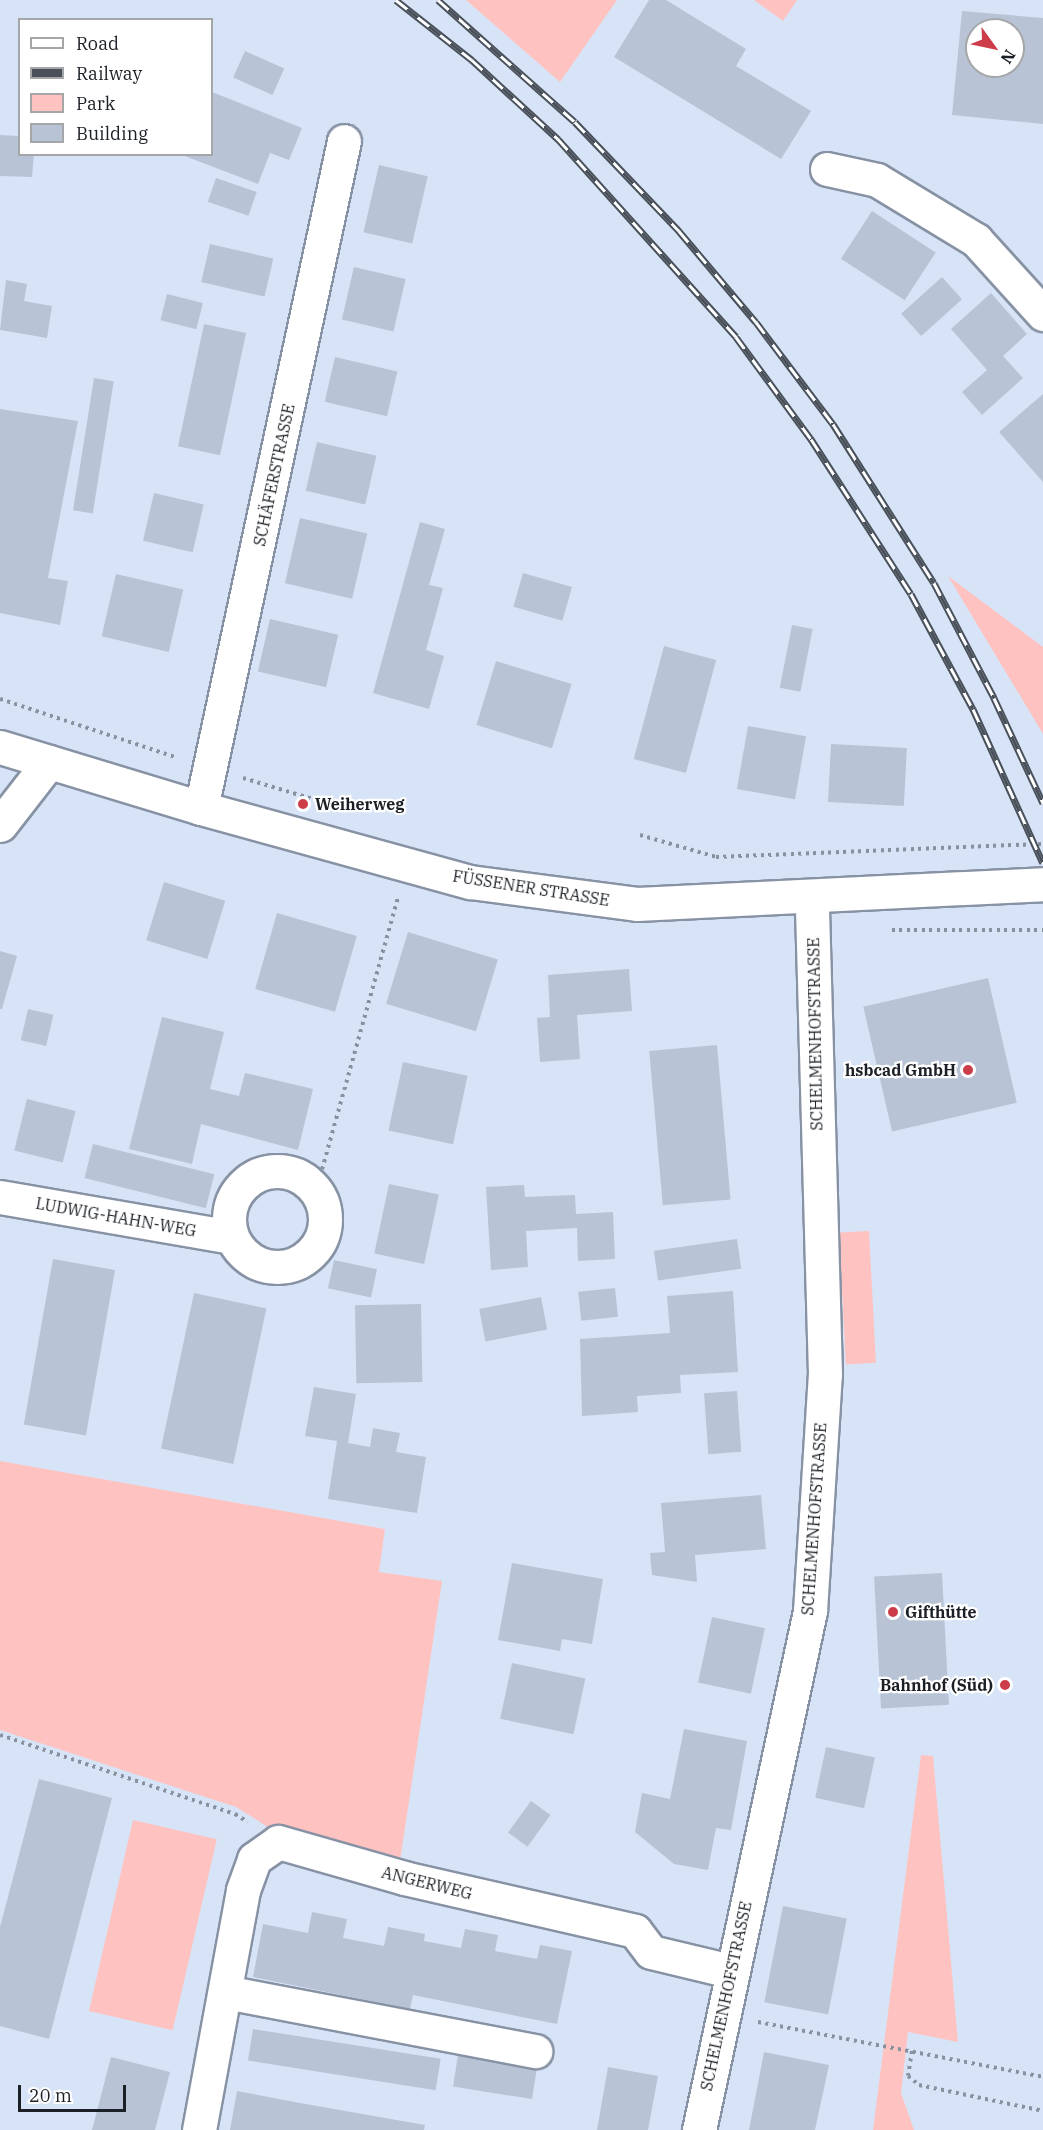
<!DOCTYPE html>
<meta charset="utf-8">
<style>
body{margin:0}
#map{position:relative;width:1043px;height:2130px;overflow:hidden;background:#d7e4f7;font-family:"IBM Plex Serif",serif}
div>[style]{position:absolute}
.green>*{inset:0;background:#fec3c1;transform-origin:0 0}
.building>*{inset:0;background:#b8c4d6;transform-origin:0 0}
.path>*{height:4px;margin-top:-2px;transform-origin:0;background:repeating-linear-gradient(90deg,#88929f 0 3px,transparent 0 7.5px)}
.roads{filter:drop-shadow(2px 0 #8792a4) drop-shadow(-2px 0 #8792a4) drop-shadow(0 2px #8792a4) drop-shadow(0 -2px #8792a4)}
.street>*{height:33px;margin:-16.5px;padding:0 16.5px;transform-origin:16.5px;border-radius:16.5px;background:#fff}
.street>.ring{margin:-16.5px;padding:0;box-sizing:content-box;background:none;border:33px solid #fff;border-radius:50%}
.primary>*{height:33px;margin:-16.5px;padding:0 16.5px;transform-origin:16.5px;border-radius:16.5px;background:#fff}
.rail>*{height:7px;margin-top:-3.5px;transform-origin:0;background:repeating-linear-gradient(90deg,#fff 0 14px,#495059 0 28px);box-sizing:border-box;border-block:2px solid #495059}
.dots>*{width:16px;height:16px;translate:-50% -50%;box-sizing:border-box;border:3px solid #fff;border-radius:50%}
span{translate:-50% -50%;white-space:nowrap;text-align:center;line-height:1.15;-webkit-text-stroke:4.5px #fff;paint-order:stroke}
.street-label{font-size:16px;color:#1b2026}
.poi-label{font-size:16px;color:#1b2026;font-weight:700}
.left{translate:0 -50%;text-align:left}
.right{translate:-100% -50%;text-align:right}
.legend{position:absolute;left:18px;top:18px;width:195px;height:138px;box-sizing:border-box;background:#fff;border:2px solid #a4a6a8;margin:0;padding:8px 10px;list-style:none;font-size:18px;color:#1b2026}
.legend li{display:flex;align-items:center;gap:12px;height:30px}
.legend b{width:30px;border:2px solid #a4a6a8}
.north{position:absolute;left:965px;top:18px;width:60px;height:60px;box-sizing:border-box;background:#fff;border:2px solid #a4a6a8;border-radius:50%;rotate:123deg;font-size:16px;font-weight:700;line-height:24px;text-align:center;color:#1b2026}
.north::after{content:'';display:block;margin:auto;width:21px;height:27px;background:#cd3d49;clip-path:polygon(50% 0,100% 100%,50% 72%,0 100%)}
.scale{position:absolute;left:18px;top:2085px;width:108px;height:27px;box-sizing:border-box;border:3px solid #1b2026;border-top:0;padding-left:8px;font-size:18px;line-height:21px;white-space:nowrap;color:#1b2026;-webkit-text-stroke:4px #fff;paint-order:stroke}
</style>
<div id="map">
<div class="green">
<i style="clip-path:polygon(466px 0,617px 0,560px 82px)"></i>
<i style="clip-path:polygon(754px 0,797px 0,783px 21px)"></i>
<i style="clip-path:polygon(948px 576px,1043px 647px,1043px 734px)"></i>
<i style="left:869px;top:1231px;width:132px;height:30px;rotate:87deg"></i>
<i style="clip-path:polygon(0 1461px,385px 1529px,379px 1572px,442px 1581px,399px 1868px,282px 1836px,236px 1807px,0 1730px)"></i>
<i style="clip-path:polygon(921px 1755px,933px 1756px,958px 2042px,908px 2032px,901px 2093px,914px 2130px,873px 2130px)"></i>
<i style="left:133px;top:1820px;width:86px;height:196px;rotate:13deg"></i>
</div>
<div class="building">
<i style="clip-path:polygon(649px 0,666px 0,746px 49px,736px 66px,811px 111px,781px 159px,614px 57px)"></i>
<i style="clip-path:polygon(evenodd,962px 11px,1043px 18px,1043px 124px,952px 115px,962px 11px,977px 30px,1013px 30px,1013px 66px,977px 66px,977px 30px)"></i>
<i style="left:245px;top:51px;width:43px;height:29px;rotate:24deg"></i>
<i style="clip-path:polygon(212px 92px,302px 128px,289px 160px,270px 153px,258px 184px,182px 155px,212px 154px)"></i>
<i style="clip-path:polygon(0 135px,20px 136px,20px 154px,34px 154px,32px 177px,0 176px)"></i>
<i style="left:379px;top:165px;width:50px;height:69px;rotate:13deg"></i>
<i style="left:216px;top:178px;width:43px;height:25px;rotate:19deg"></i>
<i style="left:872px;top:211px;width:76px;height:57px;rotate:33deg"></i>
<i style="left:210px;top:244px;width:65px;height:39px;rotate:13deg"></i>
<i style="left:354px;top:267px;width:53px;height:54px;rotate:13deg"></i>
<i style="left:942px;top:277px;width:30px;height:55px;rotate:48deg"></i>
<i style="clip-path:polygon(6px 280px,27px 284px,24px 301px,52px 306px,47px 338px,0 330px)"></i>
<i style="clip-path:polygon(991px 293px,1027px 334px,1003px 356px,1023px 378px,982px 415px,962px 392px,987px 370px,951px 329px)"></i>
<i style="left:167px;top:294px;width:37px;height:27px;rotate:14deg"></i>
<i style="left:204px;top:324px;width:43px;height:125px;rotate:12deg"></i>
<i style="left:335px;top:357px;width:64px;height:46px;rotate:13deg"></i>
<i style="left:94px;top:378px;width:20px;height:134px;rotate:9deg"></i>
<i style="clip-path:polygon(1043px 394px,1043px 482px,999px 432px)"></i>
<i style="clip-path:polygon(0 409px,78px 421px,48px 578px,68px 581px,60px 625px,0 613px)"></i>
<i style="left:317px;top:442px;width:61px;height:50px;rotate:13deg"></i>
<i style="left:154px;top:493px;width:51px;height:49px;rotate:13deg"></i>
<i style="left:300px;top:518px;width:69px;height:67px;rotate:13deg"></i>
<i style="clip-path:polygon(420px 522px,445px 529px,429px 585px,443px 588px,426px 650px,444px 656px,429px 709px,373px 693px)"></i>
<i style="left:523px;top:573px;width:51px;height:35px;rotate:16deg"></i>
<i style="left:116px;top:574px;width:69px;height:64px;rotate:13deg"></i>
<i style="left:270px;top:619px;width:70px;height:54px;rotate:13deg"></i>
<i style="left:792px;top:625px;width:21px;height:64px;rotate:11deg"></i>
<i style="left:664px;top:646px;width:54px;height:117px;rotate:15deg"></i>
<i style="left:496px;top:661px;width:79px;height:67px;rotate:17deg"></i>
<i style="left:748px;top:726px;width:59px;height:64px;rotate:10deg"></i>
<i style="left:831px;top:744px;width:76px;height:58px;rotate:3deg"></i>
<i style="left:164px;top:882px;width:64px;height:61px;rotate:17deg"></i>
<i style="left:277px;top:913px;width:83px;height:79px;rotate:16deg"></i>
<i style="left:408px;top:932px;width:94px;height:75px;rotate:17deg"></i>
<i style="clip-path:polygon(0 951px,17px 956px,2px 1009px,0 1009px)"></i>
<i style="clip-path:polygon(629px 969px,632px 1011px,577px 1015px,580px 1059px,540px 1062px,537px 1018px,550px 1017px,548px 975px)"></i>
<i style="left:988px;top:978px;width:128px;height:128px;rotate:77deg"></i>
<i style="left:28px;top:1009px;width:26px;height:32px;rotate:13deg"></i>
<i style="clip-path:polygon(162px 1017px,224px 1032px,210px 1089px,239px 1096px,245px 1073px,313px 1089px,298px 1150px,201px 1124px,192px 1164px,129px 1149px)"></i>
<i style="left:717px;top:1045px;width:155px;height:68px;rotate:85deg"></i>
<i style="left:403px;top:1062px;width:66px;height:70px;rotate:12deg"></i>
<i style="left:27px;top:1099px;width:50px;height:53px;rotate:14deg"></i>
<i style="left:93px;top:1144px;width:125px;height:35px;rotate:14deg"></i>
<i style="left:389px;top:1184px;width:51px;height:71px;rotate:12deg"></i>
<i style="clip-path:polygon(524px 1185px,525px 1197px,575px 1195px,576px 1214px,613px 1212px,615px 1259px,578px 1261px,577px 1228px,526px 1231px,528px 1267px,491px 1270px,486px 1187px)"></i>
<i style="left:737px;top:1239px;width:30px;height:84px;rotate:82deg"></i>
<i style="left:53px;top:1259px;width:63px;height:168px;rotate:10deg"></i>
<i style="left:334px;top:1260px;width:44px;height:29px;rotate:12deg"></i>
<i style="left:615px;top:1288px;width:29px;height:37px;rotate:84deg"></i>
<i style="clip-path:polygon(733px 1291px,738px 1372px,680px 1375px,681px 1393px,637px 1396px,638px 1412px,582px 1416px,580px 1339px,670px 1333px,667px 1296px)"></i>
<i style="left:194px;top:1293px;width:74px;height:159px;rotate:12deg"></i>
<i style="left:541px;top:1297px;width:33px;height:63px;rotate:79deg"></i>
<i style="left:421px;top:1304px;width:78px;height:66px;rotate:89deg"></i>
<i style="clip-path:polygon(314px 1387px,356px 1394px,348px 1443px,370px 1447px,373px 1428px,400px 1433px,396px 1452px,426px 1457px,417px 1513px,328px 1499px,337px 1441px,305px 1436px)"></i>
<i style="left:737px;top:1391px;width:61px;height:33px;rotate:86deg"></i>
<i style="clip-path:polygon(761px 1495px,766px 1549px,695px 1555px,697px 1582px,652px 1575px,650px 1553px,665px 1552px,661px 1503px)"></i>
<i style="clip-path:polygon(512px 1563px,603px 1579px,592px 1644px,562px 1639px,560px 1651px,498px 1640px)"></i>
<i style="left:942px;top:1573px;width:132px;height:68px;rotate:87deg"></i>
<i style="left:712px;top:1617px;width:54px;height:67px;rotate:12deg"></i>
<i style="left:512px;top:1663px;width:75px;height:57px;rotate:12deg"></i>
<i style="clip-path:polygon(684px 1729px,747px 1741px,731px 1830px,716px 1828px,708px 1870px,674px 1864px,635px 1832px,642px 1793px,670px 1799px)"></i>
<i style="left:826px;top:1747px;width:50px;height:52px;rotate:12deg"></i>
<i style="clip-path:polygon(39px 1779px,112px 1798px,49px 2039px,0 2026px,0 1927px)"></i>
<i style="left:531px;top:1801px;width:24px;height:39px;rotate:36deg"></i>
<i style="left:783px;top:1906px;width:65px;height:98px;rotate:11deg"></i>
<i style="clip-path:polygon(312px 1912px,347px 1919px,343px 1938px,384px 1946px,388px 1927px,425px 1934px,424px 1941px,461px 1948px,465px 1929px,498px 1935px,495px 1951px,537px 1959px,540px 1945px,572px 1951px,557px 2024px,413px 1995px,410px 2009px,253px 1977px,263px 1924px,308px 1933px)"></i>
<i style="left:253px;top:2029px;width:190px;height:32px;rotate:9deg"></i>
<i style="clip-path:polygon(764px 2052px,829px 2065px,815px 2130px,749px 2130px)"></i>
<i style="left:458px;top:2055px;width:80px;height:32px;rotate:9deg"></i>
<i style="clip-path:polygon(111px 2057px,170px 2072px,155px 2130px,92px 2130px)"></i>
<i style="clip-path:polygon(608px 2067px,658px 2076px,648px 2130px,597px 2130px)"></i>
<i style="clip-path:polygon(237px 2091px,300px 2103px,425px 2125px,424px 2130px,230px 2130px)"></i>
</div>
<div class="path">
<i style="left:0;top:699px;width:184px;rotate:18.3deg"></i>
<i style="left:243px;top:778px;width:73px;rotate:16.7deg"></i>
<i style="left:640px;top:835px;width:79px;rotate:16.1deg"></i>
<i style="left:716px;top:857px;width:327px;rotate:-2.3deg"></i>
<i style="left:892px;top:930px;width:151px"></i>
<i style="left:316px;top:1191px;width:305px;rotate:-74.4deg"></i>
<i style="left:0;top:1735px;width:248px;rotate:18.6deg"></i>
<i style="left:235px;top:1814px;width:15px;rotate:32deg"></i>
<i style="left:758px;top:2022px;width:290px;rotate:10.9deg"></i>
<i style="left:912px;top:2051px;width:25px;rotate:99deg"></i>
<i style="left:908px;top:2076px;width:14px;rotate:39deg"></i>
<i style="left:919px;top:2085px;width:127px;rotate:11.8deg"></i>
</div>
<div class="roads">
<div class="street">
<i style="left:827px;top:169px;width:51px;rotate:12.4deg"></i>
<i style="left:877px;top:180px;width:116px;rotate:31.2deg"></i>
<i style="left:976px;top:240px;width:100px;rotate:47.8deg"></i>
<i style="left:201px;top:808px;width:682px;rotate:-77.9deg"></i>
<i style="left:0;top:825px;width:80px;rotate:-52.1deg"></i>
<i class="ring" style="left:229px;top:1171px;width:63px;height:63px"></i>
<i style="left:0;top:1197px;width:235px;rotate:9.8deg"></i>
<i style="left:225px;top:1992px;width:316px;rotate:10.8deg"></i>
<i style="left:199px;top:2130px;width:244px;rotate:-79.6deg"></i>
<i style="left:243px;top:1890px;width:33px;rotate:-70deg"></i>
<i style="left:254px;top:1859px;width:29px;rotate:-35deg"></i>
<i style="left:278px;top:1842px;width:131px;rotate:15.9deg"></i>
<i style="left:404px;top:1878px;width:237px;rotate:12.9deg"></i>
<i style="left:635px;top:1931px;width:26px;rotate:53deg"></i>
<i style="left:651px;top:1952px;width:81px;rotate:13.5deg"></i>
<i style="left:699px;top:2130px;width:531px;rotate:-77.93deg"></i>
<i style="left:810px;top:1611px;width:237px;rotate:-86.4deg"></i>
<i style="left:825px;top:1374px;width:477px;rotate:-91.6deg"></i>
</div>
<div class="primary">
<i style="left:0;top:747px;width:210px;rotate:16.9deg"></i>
<i style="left:201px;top:808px;width:279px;rotate:15.4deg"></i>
<i style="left:470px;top:882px;width:168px;rotate:7.5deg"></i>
<i style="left:637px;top:904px;width:406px;rotate:-2.8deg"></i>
</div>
</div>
<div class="rail">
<i style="left:396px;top:0;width:97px;rotate:38.3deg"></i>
<i style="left:472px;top:60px;width:117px;rotate:42.6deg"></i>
<i style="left:558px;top:139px;width:266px;rotate:48deg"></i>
<i style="left:736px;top:337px;width:127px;rotate:53.7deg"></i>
<i style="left:811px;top:439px;width:184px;rotate:57.2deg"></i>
<i style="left:911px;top:594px;width:131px;rotate:61.7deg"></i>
<i style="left:973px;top:709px;width:169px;rotate:65.6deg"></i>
<i style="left:438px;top:0;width:183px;rotate:41.7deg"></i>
<i style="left:575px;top:122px;width:151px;rotate:46.3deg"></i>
<i style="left:679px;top:231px;width:119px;rotate:49.8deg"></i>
<i style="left:756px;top:322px;width:128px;rotate:53deg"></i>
<i style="left:833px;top:424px;width:188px;rotate:57.6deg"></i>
<i style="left:934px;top:583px;width:130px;rotate:62.4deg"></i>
<i style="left:994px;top:698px;width:116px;rotate:65deg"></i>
</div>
<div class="dots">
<i style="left:303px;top:804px;background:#cd3d49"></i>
<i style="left:968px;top:1070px;background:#cd3d49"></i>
<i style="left:893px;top:1612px;background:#cd3d49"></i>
<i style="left:1005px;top:1685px;background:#cd3d49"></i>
</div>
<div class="street-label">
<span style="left:274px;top:475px;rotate:-78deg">SCHÄFERSTRASSE</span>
<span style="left:531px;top:888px;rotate:9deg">FÜSSENER STRASSE</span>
<span style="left:815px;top:1034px;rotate:-91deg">SCHELMENHOFSTRASSE</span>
<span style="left:116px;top:1217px;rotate:10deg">LUDWIG-HAHN-WEG</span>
<span style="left:814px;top:1519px;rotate:-86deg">SCHELMENHOFSTRASSE</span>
<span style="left:427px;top:1883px;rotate:14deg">ANGERWEG</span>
<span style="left:726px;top:1996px;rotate:-78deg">SCHELMENHOFSTRASSE</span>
</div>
<div class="poi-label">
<span class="left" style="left:315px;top:804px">Weiherweg</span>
<span class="right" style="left:956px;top:1070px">hsbcad GmbH</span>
<span class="left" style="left:905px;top:1612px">Gifthütte</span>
<span class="right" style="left:993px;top:1685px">Bahnhof (Süd)</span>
</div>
<ul class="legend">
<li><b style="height:8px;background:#fff"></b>Road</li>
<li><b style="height:8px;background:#495059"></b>Railway</li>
<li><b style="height:16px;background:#fec3c1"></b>Park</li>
<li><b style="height:16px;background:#b8c4d6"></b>Building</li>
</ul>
<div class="north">N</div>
<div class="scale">20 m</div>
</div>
